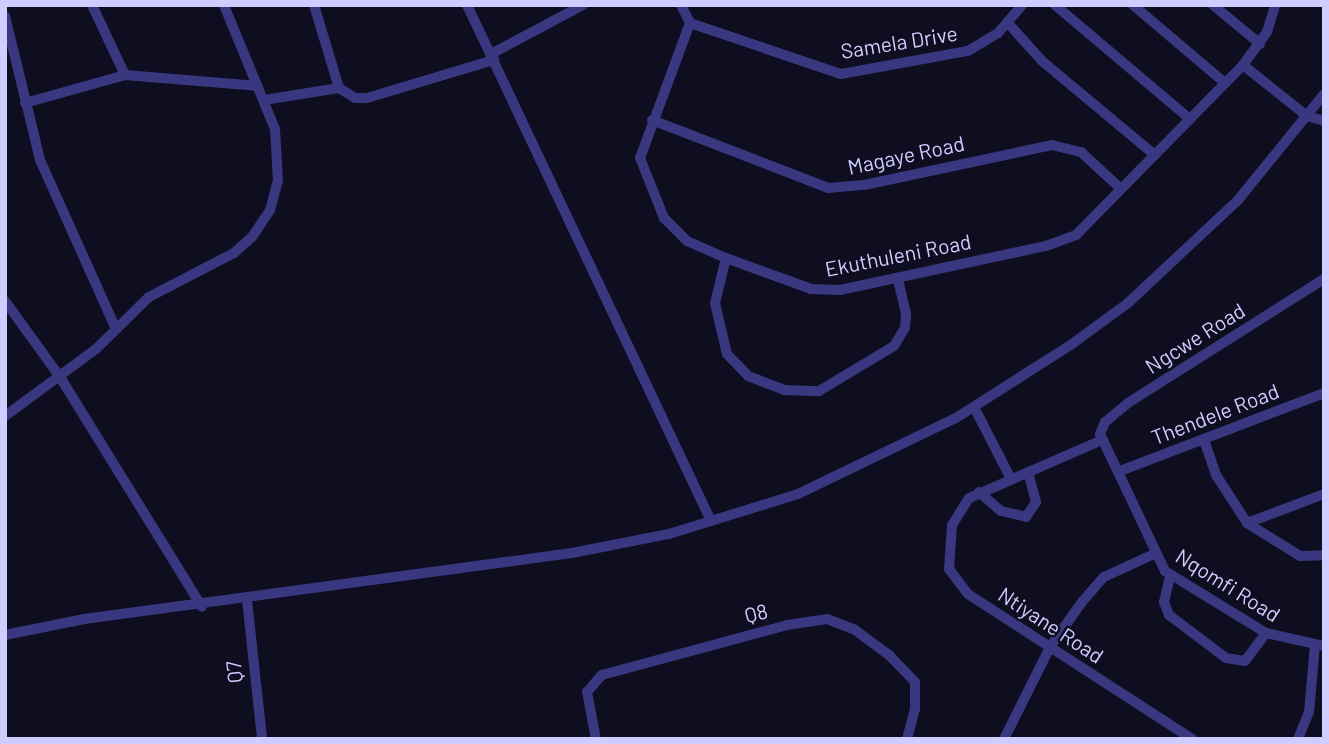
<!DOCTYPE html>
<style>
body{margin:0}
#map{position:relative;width:1329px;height:744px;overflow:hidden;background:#0f0d20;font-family:Barlow,sans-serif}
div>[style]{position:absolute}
.minor>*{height:10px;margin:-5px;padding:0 5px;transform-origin:5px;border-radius:5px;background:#38377f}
span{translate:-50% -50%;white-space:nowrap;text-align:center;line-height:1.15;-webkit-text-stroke:5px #0f0d20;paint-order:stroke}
.street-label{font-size:21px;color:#d0ccff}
.frame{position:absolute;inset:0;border:7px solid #d0ccff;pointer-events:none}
</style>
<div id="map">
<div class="minor">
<i style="left:92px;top:5px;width:77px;rotate:64.8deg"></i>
<i style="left:125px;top:75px;width:133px;rotate:4.7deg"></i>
<i style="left:467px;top:5px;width:571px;rotate:64.69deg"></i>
<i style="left:681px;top:5px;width:20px;rotate:63deg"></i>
<i style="left:1055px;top:5px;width:177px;rotate:40.2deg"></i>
<i style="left:1133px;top:5px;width:121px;rotate:40.3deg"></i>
<i style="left:1213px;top:5px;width:61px;rotate:39.7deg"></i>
<i style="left:5px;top:16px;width:148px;rotate:76.3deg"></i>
<i style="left:40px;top:160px;width:183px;rotate:65.8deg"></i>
<i style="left:1007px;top:22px;width:52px;rotate:48.1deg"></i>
<i style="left:1042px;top:61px;width:147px;rotate:39.8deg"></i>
<i style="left:690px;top:23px;width:144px;rotate:110.3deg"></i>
<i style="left:640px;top:158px;width:65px;rotate:68.2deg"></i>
<i style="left:664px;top:218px;width:33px;rotate:45deg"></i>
<i style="left:687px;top:241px;width:43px;rotate:23.6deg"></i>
<i style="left:726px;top:258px;width:90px;rotate:20deg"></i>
<i style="left:811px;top:289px;width:29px;rotate:2deg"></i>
<i style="left:840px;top:290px;width:211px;rotate:-12.1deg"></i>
<i style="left:1046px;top:246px;width:32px;rotate:-20deg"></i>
<i style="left:1076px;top:235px;width:238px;rotate:-45.5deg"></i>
<i style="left:1243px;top:65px;width:41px;rotate:-54deg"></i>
<i style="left:1267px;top:32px;width:28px;rotate:-73deg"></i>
<i style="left:690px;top:23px;width:159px;rotate:18.7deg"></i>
<i style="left:841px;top:74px;width:129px;rotate:-10.3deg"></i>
<i style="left:968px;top:51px;width:35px;rotate:-31deg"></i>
<i style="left:998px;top:33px;width:37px;rotate:-49deg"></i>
<i style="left:491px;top:54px;width:104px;rotate:-28deg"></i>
<i style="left:1243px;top:65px;width:82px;rotate:38.6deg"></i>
<i style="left:1307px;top:116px;width:18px;rotate:16deg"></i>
<i style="left:339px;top:88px;width:19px;rotate:32deg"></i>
<i style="left:355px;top:98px;width:12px"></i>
<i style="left:367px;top:98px;width:133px;rotate:-16.7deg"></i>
<i style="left:264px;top:100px;width:76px;rotate:-9.1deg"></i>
<i style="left:339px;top:88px;width:87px;rotate:-106.8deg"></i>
<i style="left:25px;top:103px;width:104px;rotate:-15.6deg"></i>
<i style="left:652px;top:120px;width:189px;rotate:21.1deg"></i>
<i style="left:828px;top:188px;width:36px;rotate:-5deg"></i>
<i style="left:864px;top:185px;width:192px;rotate:-12deg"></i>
<i style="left:1052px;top:145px;width:30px;rotate:14deg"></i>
<i style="left:1081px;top:152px;width:54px;rotate:42.8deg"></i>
<i style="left:726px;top:258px;width:46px;rotate:103.7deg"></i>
<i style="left:715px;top:303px;width:52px;rotate:76.8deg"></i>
<i style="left:727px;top:354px;width:30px;rotate:46deg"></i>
<i style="left:748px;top:376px;width:39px;rotate:21deg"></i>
<i style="left:784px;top:390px;width:35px;rotate:2deg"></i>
<i style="left:819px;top:391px;width:87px;rotate:-31deg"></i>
<i style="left:894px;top:346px;width:21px;rotate:-59deg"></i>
<i style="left:905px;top:328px;width:14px;rotate:-86deg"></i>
<i style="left:906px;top:314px;width:36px;rotate:-103deg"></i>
<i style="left:1324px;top:279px;width:232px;rotate:147.7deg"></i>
<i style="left:1128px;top:403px;width:30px;rotate:140deg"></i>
<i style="left:1105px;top:422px;width:13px;rotate:113deg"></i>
<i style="left:1100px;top:434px;width:152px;rotate:64.6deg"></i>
<i style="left:1165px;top:571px;width:119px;rotate:31.5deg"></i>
<i style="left:1266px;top:633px;width:59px;rotate:12.6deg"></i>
<i style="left:5px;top:301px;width:94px;rotate:54.1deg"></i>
<i style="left:60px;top:377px;width:270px;rotate:58.3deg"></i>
<i style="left:974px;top:407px;width:81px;rotate:62.8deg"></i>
<i style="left:5px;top:416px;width:113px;rotate:-36.4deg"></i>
<i style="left:96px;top:349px;width:74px;rotate:-44.5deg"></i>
<i style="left:149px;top:297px;width:96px;rotate:-27.4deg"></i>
<i style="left:234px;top:253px;width:24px;rotate:-42deg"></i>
<i style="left:252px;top:237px;width:32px;rotate:-56deg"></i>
<i style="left:270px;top:210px;width:30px;rotate:-75deg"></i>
<i style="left:278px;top:181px;width:52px;rotate:-93.3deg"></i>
<i style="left:275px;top:129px;width:134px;rotate:-112.4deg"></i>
<i style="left:1102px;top:440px;width:145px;rotate:156.4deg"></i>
<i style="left:969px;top:498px;width:32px;rotate:122deg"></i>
<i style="left:952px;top:525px;width:44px;rotate:93.9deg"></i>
<i style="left:949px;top:569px;width:31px;rotate:53deg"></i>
<i style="left:968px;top:594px;width:267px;rotate:32.9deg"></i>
<i style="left:1204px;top:440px;width:37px;rotate:71deg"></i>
<i style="left:1216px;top:475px;width:57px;rotate:57.1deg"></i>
<i style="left:1247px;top:523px;width:62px;rotate:31.9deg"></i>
<i style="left:1300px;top:556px;width:24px;rotate:-2deg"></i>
<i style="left:1120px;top:471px;width:218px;rotate:-20.9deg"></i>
<i style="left:979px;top:492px;width:29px;rotate:41deg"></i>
<i style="left:1001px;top:511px;width:26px;rotate:13deg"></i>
<i style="left:1026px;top:517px;width:18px;rotate:-56deg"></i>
<i style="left:1036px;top:502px;width:31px;rotate:-105deg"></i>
<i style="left:1247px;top:523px;width:82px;rotate:-20.6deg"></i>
<i style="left:1170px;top:576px;width:27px;rotate:103deg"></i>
<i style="left:1164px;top:602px;width:14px;rotate:69deg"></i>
<i style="left:1169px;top:615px;width:71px;rotate:37deg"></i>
<i style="left:1226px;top:658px;width:19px;rotate:9deg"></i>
<i style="left:1245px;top:661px;width:35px;rotate:-53deg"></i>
<i style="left:247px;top:600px;width:140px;rotate:83.8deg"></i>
<i style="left:5px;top:635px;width:81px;rotate:-11.4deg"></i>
<i style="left:84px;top:619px;width:492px;rotate:-7.7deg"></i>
<i style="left:572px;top:553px;width:99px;rotate:-11.1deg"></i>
<i style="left:669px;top:534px;width:135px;rotate:-17.2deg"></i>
<i style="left:798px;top:494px;width:175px;rotate:-25.7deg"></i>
<i style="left:956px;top:418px;width:138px;rotate:-32.5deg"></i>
<i style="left:1072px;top:344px;width:69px;rotate:-36.2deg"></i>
<i style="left:1128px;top:303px;width:151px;rotate:-43.1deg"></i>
<i style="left:1238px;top:200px;width:136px;rotate:-50.9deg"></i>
<i style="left:596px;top:739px;width:48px;rotate:-100.8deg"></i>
<i style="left:587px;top:692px;width:23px;rotate:-49deg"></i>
<i style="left:602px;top:675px;width:192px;rotate:-15.1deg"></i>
<i style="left:787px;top:625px;width:40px;rotate:-8.5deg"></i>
<i style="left:827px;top:619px;width:30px;rotate:21deg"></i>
<i style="left:855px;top:630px;width:42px;rotate:36.3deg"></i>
<i style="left:889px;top:655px;width:37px;rotate:46deg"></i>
<i style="left:915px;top:682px;width:27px;rotate:90deg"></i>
<i style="left:915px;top:709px;width:31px;rotate:105deg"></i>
<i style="left:1004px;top:739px;width:103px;rotate:-63.4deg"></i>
<i style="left:1050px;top:647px;width:55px;rotate:-54.6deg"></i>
<i style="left:1082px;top:602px;width:33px;rotate:-49deg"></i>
<i style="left:1104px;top:577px;width:55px;rotate:-24.7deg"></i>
<i style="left:1298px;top:739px;width:29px;rotate:-68deg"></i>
<i style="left:1309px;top:712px;width:67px;rotate:-84.9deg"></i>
</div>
<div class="street-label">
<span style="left:899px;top:42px;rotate:-9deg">Samela Drive</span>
<span style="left:906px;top:155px;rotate:-12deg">Magaye Road</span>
<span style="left:898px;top:255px;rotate:-11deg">Ekuthuleni Road</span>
<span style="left:1195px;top:338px;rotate:-32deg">Ngcwe Road</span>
<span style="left:1215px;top:414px;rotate:-21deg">Thendele Road</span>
<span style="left:1228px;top:585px;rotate:32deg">Nqomfi Road</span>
<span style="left:756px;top:613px;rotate:-14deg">Q8</span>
<span style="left:1051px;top:625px;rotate:33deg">Ntiyane Road</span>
<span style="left:234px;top:672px;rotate:-96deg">Q7</span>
</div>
<div class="frame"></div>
</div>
